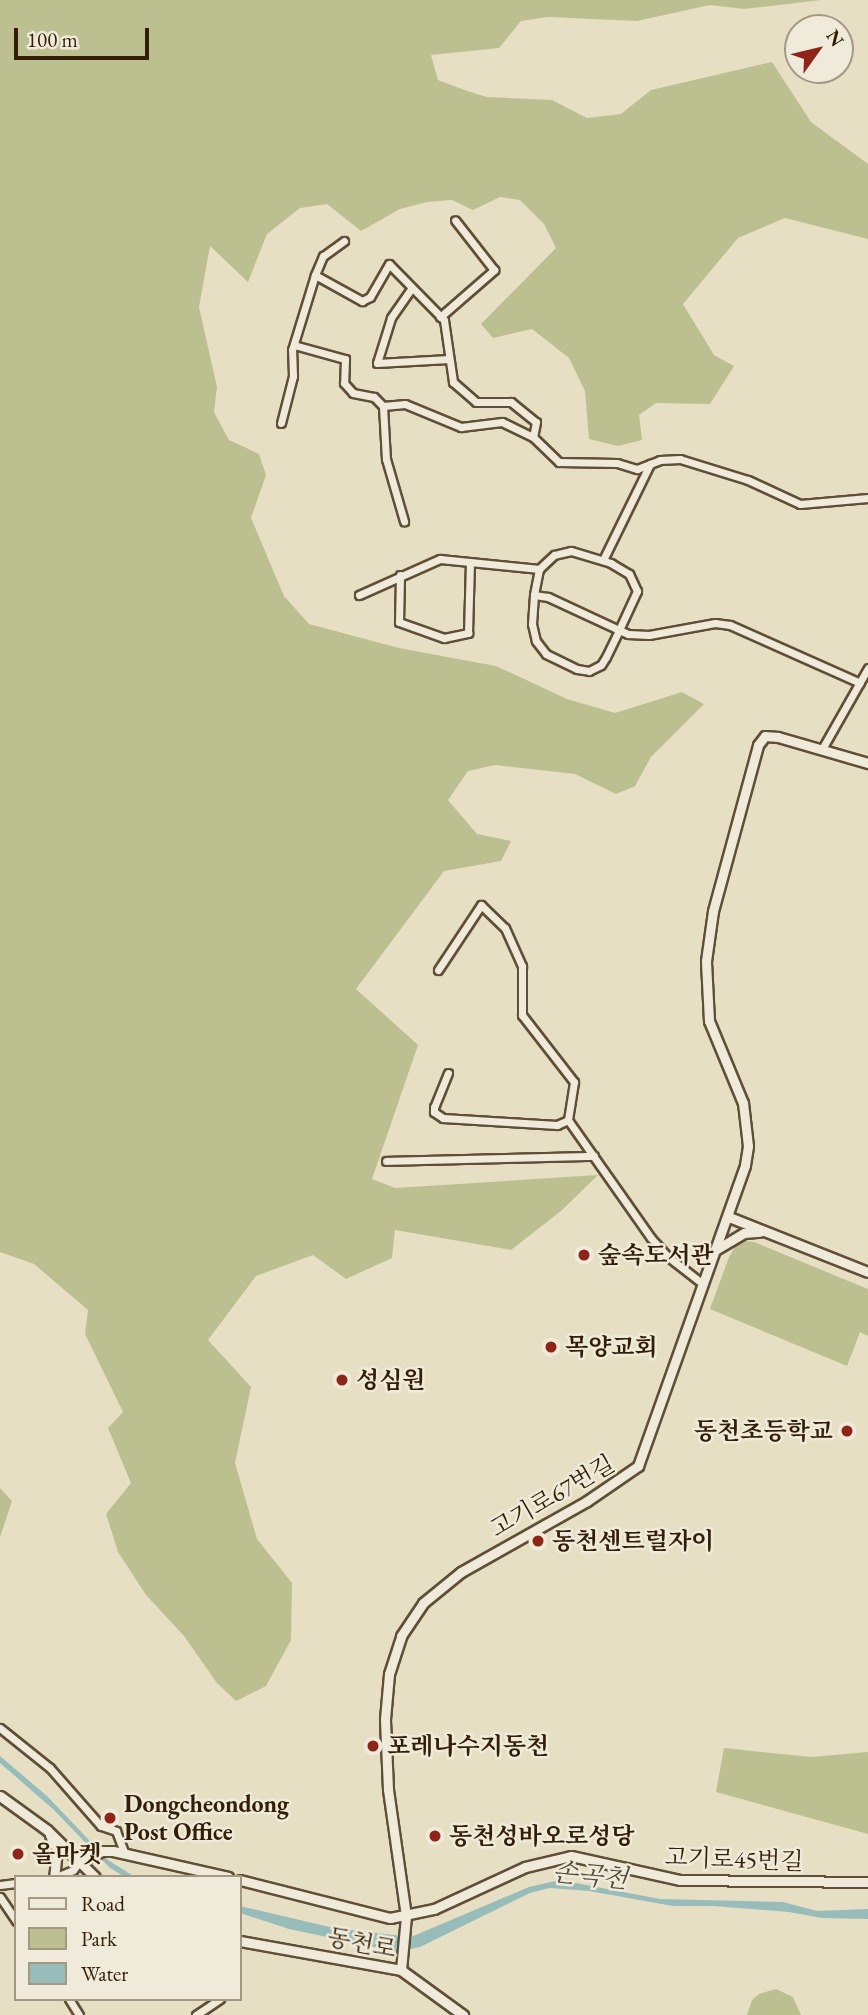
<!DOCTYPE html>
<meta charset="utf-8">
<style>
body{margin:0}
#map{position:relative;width:868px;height:2015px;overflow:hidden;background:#e7dfc4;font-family:"EB Garamond","Noto Serif KR",serif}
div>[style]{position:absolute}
.green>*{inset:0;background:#bcc090}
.water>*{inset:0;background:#98bcba}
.roads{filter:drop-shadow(2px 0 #604e36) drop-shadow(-2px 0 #604e36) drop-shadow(0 2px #604e36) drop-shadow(0 -2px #604e36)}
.minor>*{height:7px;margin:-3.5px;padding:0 3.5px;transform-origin:3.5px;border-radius:3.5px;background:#efead9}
.tertiary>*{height:9px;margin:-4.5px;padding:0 4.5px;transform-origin:4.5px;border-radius:4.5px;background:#efead9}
.dots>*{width:19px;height:19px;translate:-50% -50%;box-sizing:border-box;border:4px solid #efead9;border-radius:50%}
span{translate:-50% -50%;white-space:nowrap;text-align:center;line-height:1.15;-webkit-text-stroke:5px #efead9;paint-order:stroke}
.poi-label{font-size:24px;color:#331e06;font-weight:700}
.left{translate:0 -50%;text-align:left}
.right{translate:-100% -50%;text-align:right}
.street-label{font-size:24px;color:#331e06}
.water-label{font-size:26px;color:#514d3c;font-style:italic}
.legend{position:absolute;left:14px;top:1875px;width:228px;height:126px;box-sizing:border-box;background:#efead9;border:2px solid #a49885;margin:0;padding:9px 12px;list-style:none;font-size:21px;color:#331e06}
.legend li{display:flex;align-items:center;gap:14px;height:35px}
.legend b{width:35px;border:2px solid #a49885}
.north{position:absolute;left:784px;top:14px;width:70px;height:70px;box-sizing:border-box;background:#efead9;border:2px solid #a49885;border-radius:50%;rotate:56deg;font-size:19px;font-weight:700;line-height:28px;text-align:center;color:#331e06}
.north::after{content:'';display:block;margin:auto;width:24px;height:32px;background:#8f2418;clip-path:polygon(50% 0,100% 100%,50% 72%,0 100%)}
.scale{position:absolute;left:14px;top:28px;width:135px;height:32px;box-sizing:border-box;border:4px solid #331e06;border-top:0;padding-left:9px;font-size:21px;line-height:24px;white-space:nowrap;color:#331e06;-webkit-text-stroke:5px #efead9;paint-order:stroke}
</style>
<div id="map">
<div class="green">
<i style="clip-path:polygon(0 0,821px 0,744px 9px,710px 5px,637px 21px,548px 17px,521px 21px,499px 48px,431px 55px,438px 80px,467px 91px,487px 97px,552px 100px,587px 118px,621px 114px,651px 90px,772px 62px,811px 122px,868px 164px,868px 239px,785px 218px,738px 238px,683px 304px,714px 355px,734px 366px,710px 404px,656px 403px,639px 415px,642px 440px,618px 446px,589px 439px,585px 391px,569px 358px,532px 329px,493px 338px,481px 324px,556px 248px,544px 224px,520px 200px,500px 197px,473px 210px,452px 200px,427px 202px,400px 209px,361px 231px,327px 204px,300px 208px,267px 234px,248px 282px,210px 246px,199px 307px,217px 387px,214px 412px,229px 440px,259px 454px,266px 475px,251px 518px,284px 596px,309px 624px,399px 648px,496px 666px,567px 699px,615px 713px,682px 692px,704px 704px,651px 757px,635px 786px,616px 794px,575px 774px,495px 765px,468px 771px,448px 800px,477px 834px,511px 841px,501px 861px,444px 871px,356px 989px,418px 1045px,372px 1179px,395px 1188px,598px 1175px,561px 1211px,511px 1250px,395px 1230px,392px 1258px,346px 1279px,313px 1255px,256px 1276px,208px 1340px,251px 1387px,235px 1463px,257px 1539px,292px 1583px,291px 1640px,266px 1686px,236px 1701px,217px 1683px,184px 1636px,146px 1595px,118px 1552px,106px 1514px,131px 1483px,108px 1428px,123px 1412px,85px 1334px,88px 1310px,34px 1264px,0 1252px)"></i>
<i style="clip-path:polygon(745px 1241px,754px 1242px,868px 1289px,868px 1336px,860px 1332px,847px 1366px,710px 1309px,729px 1257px,735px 1247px)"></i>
<i style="clip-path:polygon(0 1488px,12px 1501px,0 1537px)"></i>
<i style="clip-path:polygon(724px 1748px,811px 1757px,868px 1752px,868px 1834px,716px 1792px)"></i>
<i style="clip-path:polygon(776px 1989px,793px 1997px,801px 2015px,747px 2015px,752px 2000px,759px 1994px)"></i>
</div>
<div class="water">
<i style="clip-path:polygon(0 1756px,47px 1796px,108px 1860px,135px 1877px,125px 1877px,110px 1868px,53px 1809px,0 1763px)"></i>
<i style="clip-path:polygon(560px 1880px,660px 1899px,783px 1902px,817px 1911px,868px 1909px,868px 1919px,822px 1918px,789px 1912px,713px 1906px,673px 1906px,589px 1891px,550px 1888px,530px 1893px,420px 1947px,398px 1952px,289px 1929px,240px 1913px,240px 1906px,334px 1928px,411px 1937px,529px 1887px)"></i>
</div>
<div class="roads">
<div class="minor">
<i style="left:344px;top:241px;width:26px;rotate:144deg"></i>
<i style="left:323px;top:256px;width:21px;rotate:113deg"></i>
<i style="left:315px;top:275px;width:54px;rotate:29deg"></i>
<i style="left:362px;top:301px;width:9px;rotate:-27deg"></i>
<i style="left:370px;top:297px;width:38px;rotate:-60deg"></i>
<i style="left:389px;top:264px;width:78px;rotate:45.5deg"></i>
<i style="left:444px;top:320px;width:63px;rotate:81.7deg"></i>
<i style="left:453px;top:382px;width:30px;rotate:41deg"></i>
<i style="left:476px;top:402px;width:35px"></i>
<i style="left:511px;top:402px;width:32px;rotate:39deg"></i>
<i style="left:536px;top:422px;width:15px;rotate:101deg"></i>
<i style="left:533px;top:437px;width:36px;rotate:44deg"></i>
<i style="left:559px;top:462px;width:58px;rotate:1deg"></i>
<i style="left:617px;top:463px;width:21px;rotate:17deg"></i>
<i style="left:637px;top:469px;width:25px;rotate:-21deg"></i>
<i style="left:660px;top:460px;width:20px;rotate:-3deg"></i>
<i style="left:680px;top:459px;width:71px;rotate:17.2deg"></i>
<i style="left:748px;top:480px;width:57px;rotate:24.8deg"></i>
<i style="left:800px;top:504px;width:68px;rotate:-5deg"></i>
<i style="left:411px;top:289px;width:35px;rotate:125deg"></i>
<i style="left:391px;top:318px;width:47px;rotate:107.3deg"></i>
<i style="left:377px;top:363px;width:72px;rotate:-3.2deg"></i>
<i style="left:440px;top:317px;width:72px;rotate:-41deg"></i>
<i style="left:494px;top:270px;width:63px;rotate:-128deg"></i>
<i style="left:294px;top:345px;width:53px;rotate:15.4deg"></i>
<i style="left:345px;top:359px;width:24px;rotate:92deg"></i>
<i style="left:344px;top:383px;width:13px;rotate:48deg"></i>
<i style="left:353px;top:393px;width:21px;rotate:11deg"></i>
<i style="left:374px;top:397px;width:13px;rotate:45deg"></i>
<i style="left:383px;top:406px;width:53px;rotate:86.8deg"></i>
<i style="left:386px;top:459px;width:65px;rotate:73.8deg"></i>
<i style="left:383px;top:406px;width:22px;rotate:-5deg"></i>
<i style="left:405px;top:404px;width:61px;rotate:22.3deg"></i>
<i style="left:461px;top:427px;width:41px;rotate:-7deg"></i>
<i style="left:502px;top:422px;width:34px;rotate:26deg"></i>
<i style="left:281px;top:423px;width:49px;rotate:-75.7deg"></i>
<i style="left:293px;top:376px;width:26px;rotate:-92deg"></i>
<i style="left:292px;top:350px;width:78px;rotate:-73deg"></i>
<i style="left:603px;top:560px;width:107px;rotate:-63.9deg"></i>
<i style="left:400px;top:575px;width:47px;rotate:91.2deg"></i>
<i style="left:399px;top:622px;width:48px;rotate:19.6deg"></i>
<i style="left:444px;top:638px;width:25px;rotate:-12deg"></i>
<i style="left:468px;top:633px;width:71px;rotate:-88.4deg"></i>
<i style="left:359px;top:595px;width:89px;rotate:-24deg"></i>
<i style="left:440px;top:559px;width:100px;rotate:5.8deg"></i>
<i style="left:534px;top:595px;width:29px;rotate:94deg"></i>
<i style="left:532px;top:624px;width:17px;rotate:77deg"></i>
<i style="left:536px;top:641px;width:16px;rotate:52deg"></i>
<i style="left:546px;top:654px;width:34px;rotate:26deg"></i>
<i style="left:577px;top:669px;width:12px;rotate:9deg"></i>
<i style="left:589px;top:671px;width:13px;rotate:-27deg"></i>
<i style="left:601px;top:665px;width:9px;rotate:-58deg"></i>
<i style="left:606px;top:657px;width:30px;rotate:-64deg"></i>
<i style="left:619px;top:630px;width:43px;rotate:-65.2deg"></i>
<i style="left:637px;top:591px;width:19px;rotate:-115deg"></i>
<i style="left:629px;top:574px;width:21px;rotate:-149deg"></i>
<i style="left:611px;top:563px;width:42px;rotate:-163.3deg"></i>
<i style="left:571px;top:551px;width:17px;rotate:167deg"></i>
<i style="left:554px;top:555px;width:21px;rotate:137deg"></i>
<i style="left:539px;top:569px;width:26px;rotate:101deg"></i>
<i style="left:534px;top:595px;width:14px;rotate:8deg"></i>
<i style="left:548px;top:597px;width:78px;rotate:24.9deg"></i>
<i style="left:619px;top:630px;width:10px;rotate:24deg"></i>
<i style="left:628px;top:634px;width:21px;rotate:3deg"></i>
<i style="left:649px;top:635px;width:67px;rotate:-10.3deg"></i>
<i style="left:715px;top:623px;width:15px;rotate:8deg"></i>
<i style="left:730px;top:625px;width:142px;rotate:24deg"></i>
<i style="left:822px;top:749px;width:93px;rotate:-60.4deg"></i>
<i style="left:438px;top:970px;width:78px;rotate:-56.5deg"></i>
<i style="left:481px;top:905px;width:33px;rotate:44deg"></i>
<i style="left:505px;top:928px;width:42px;rotate:65.9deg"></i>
<i style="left:522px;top:966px;width:49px;rotate:90deg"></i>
<i style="left:522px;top:1015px;width:85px;rotate:52.2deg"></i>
<i style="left:574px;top:1082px;width:38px;rotate:99deg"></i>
<i style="left:568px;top:1120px;width:144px;rotate:54.9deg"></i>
<i style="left:651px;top:1238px;width:24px;rotate:48deg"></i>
<i style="left:667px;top:1256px;width:46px;rotate:37.9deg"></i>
<i style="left:448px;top:1073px;width:37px;rotate:112deg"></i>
<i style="left:434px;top:1107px;width:5px;rotate:90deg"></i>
<i style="left:434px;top:1112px;width:11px;rotate:34deg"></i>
<i style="left:443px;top:1118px;width:114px;rotate:3.5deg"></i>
<i style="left:557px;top:1125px;width:12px;rotate:-24deg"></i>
<i style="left:386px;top:1161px;width:208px;rotate:-1.4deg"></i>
<i style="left:0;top:1728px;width:64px;rotate:38.7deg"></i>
<i style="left:50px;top:1768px;width:77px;rotate:48.7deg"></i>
<i style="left:101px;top:1826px;width:16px;rotate:18deg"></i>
<i style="left:116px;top:1831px;width:22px;rotate:69deg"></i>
<i style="left:56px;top:1877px;width:18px;rotate:-22deg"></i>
<i style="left:73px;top:1870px;width:11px;rotate:-52deg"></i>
<i style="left:0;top:1885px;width:16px;rotate:-7deg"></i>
<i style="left:0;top:1897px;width:29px;rotate:56deg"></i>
<i style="left:69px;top:1999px;width:19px;rotate:58deg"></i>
<i style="left:196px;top:2015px;width:29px;rotate:-34deg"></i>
</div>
<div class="tertiary">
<i style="left:729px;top:1217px;width:149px;rotate:21.6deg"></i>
<i style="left:717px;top:1249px;width:31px;rotate:-31deg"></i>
<i style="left:744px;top:1233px;width:16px;rotate:-4deg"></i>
<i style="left:0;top:1796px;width:58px;rotate:35.9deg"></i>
<i style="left:47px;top:1830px;width:67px;rotate:44.4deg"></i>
<i style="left:50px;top:1835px;width:17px;rotate:65deg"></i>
<i style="left:57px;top:1850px;width:27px;rotate:96deg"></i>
<i style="left:80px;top:1861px;width:24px;rotate:-24deg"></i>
<i style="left:102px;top:1851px;width:11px"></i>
<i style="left:113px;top:1851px;width:118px;rotate:12.7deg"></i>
<i style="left:240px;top:1880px;width:155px;rotate:14.2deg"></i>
<i style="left:390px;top:1918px;width:45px;rotate:-11.6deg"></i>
<i style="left:434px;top:1909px;width:100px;rotate:-24.8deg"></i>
<i style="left:525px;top:1867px;width:47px;rotate:-13.4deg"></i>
<i style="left:571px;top:1856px;width:112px;rotate:12.4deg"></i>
<i style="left:680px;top:1880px;width:188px;rotate:0.6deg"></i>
<i style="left:240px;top:1941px;width:164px;rotate:10.2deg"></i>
<i style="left:401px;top:1970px;width:77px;rotate:36deg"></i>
<i style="left:401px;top:1970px;width:54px;rotate:-84.7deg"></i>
<i style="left:406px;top:1916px;width:128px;rotate:-98.1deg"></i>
<i style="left:388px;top:1789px;width:70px;rotate:-92.5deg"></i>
<i style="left:385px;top:1719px;width:45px;rotate:-84.9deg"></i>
<i style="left:389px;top:1674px;width:40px;rotate:-72deg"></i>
<i style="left:401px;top:1636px;width:40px;rotate:-56deg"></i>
<i style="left:423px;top:1603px;width:49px;rotate:-39.2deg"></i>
<i style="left:461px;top:1572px;width:145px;rotate:-29.4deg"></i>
<i style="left:587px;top:1501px;width:62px;rotate:-34.5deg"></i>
<i style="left:638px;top:1466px;width:319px;rotate:-70.4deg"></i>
<i style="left:745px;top:1165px;width:19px;rotate:-81deg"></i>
<i style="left:748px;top:1146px;width:43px;rotate:-96.6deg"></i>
<i style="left:743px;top:1103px;width:89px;rotate:-112.5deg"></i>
<i style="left:709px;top:1021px;width:60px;rotate:-92.9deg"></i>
<i style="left:706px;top:961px;width:50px;rotate:-82deg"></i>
<i style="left:713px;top:911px;width:172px;rotate:-74.8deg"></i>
<i style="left:758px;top:745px;width:11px;rotate:-52deg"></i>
<i style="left:765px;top:736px;width:13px;rotate:4deg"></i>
<i style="left:778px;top:737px;width:94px;rotate:16.1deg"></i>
</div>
</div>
<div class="dots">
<i style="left:584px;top:1255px;background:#8f2418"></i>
<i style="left:551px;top:1347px;background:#8f2418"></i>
<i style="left:342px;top:1380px;background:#8f2418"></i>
<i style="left:847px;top:1431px;background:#8f2418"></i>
<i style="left:538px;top:1541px;background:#8f2418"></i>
<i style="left:373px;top:1746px;background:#8f2418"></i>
<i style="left:110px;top:1818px;background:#8f2418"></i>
<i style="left:435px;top:1836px;background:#8f2418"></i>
<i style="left:18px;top:1854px;background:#8f2418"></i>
</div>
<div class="poi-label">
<span class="left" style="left:598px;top:1255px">숲속도서관</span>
<span class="left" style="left:565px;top:1347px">목양교회</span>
<span class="left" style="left:356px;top:1380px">성심원</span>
<span class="right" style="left:833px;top:1431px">동천초등학교</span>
<span class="left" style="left:552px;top:1541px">동천센트럴자이</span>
<span class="left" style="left:387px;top:1746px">포레나수지동천</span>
<span class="left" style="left:124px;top:1818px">Dongcheondong<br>Post Office</span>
<span class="left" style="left:449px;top:1836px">동천성바오로성당</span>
<span class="left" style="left:32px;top:1854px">올마켓</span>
</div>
<div class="street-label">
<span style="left:552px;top:1496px;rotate:-30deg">고기로67번길</span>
<span style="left:734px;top:1859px;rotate:2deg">고기로45번길</span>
<span style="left:362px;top:1943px;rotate:11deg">동천로</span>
</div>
<div class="water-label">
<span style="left:590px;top:1876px;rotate:6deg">손곡천</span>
</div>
<ul class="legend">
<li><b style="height:9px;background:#efead9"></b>Road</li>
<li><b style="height:19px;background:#bcc090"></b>Park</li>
<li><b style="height:19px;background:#98bcba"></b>Water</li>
</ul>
<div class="north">N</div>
<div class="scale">100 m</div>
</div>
